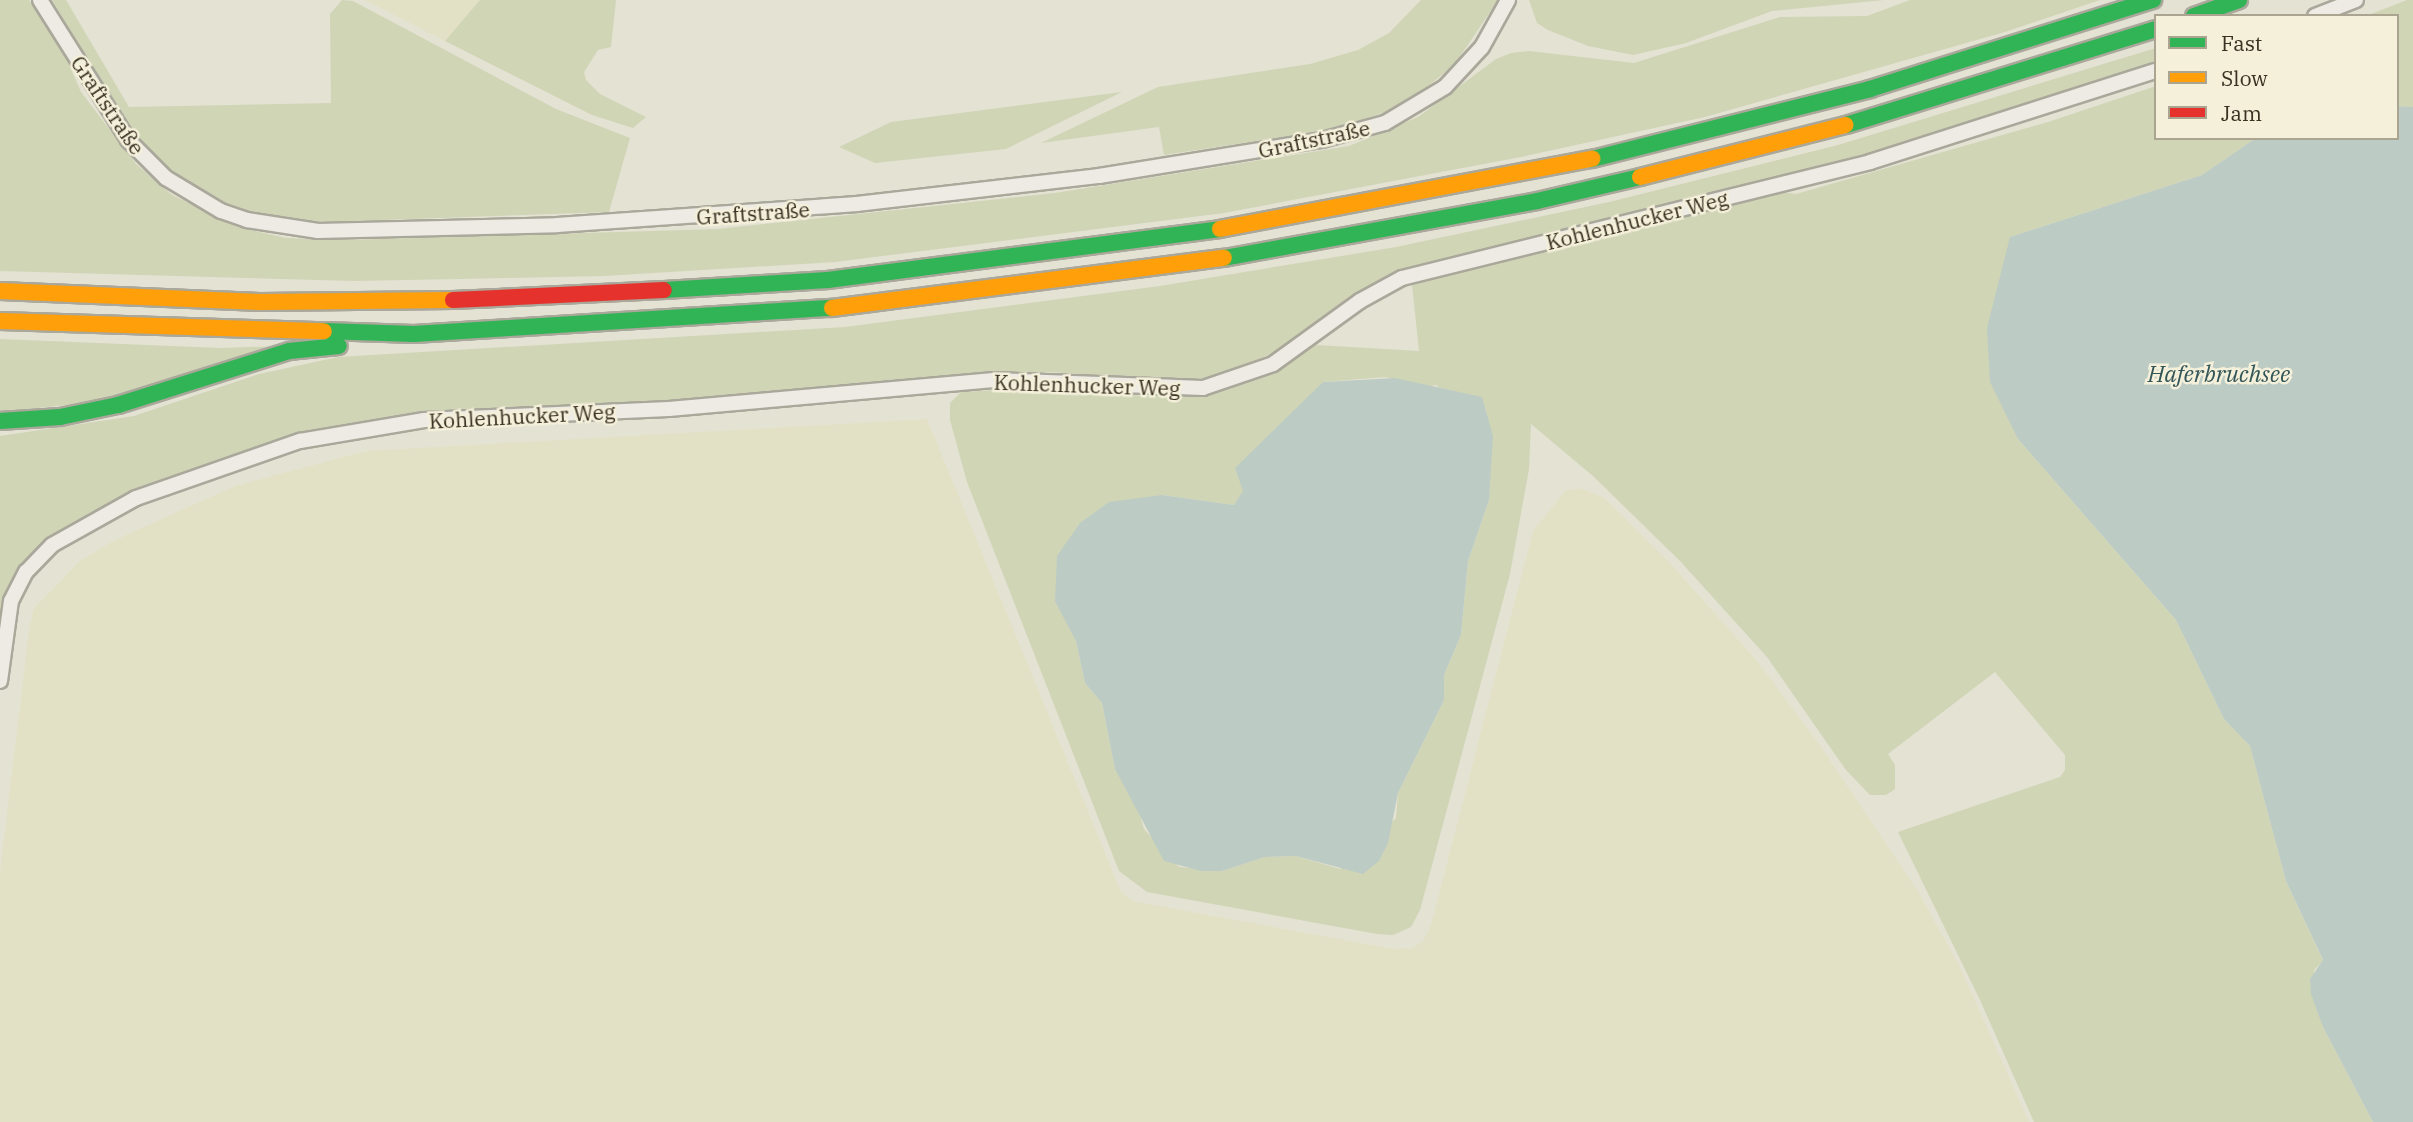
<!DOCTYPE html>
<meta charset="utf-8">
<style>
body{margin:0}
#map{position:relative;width:2413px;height:1122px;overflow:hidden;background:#e4e2d3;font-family:"IBM Plex Serif",serif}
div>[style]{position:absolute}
.farmland>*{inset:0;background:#e3e1c5}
.green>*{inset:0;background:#d0d5b6}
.water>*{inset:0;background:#bccbc4}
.roads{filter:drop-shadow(2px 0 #aaa79b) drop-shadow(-2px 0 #aaa79b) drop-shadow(0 2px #aaa79b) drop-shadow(0 -2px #aaa79b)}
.street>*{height:14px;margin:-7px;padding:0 7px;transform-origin:7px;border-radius:7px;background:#edebe3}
.fast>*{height:16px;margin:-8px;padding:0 8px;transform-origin:8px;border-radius:8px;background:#30b455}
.slow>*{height:16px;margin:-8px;padding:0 8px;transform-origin:8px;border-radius:8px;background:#ff9f0a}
.jam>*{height:16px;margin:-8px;padding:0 8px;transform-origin:8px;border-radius:8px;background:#e5322d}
span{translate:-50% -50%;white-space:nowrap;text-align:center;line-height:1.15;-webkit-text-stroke:5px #f4f0da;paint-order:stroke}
.street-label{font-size:21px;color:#3a3122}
.water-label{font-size:23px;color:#335659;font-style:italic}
.legend{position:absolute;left:2154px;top:14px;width:245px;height:126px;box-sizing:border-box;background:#f4f0da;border:2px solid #aaa490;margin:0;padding:9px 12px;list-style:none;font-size:21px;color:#3a3122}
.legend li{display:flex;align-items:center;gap:14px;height:35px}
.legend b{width:35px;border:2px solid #aaa490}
</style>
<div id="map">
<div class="farmland">
<i style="clip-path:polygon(365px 0,480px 0,445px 41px)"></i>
<i style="clip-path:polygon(927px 419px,1121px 892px,1133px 901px,1393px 949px,1413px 948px,1423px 941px,1431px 925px,1533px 531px,1565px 491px,1580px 488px,1604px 498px,1670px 563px,1758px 662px,1819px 744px,1919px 893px,1959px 965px,2029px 1122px,0 1122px,0 872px,29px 630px,34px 608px,80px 561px,113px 541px,235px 486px,366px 451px)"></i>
</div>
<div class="green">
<i style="clip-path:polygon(0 0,29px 0,64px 53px,81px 92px,136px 164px,172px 195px,238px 227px,286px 238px,341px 240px,718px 229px,1055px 193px,1349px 146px,1418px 117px,1496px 59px,1511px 53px,1529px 51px,1634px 63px,1780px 17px,1867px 16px,1910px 0,2100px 0,2005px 32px,1705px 117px,1521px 157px,1224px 213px,835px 262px,604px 276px,354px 281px,0 271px)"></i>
<i style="clip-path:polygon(52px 0,66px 0,129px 107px,331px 103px,330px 14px,342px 0,353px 1px,556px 109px,630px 138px,609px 212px,326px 222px,288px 220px,240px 209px,194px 189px,137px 140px)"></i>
<i style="clip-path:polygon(480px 0,616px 0,611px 47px,598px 50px,584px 72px,586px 80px,600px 94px,646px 117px,633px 128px,592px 115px,445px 41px)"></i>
<i style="clip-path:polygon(1421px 0,1498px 0,1455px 64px,1421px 92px,1386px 112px,1333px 129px,1164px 155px,1159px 127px,1041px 143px,1158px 87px,1310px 64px,1358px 50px,1389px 33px)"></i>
<i style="clip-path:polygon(1529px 0,1884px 0,1772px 11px,1686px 43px,1633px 55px,1588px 46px,1548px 30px,1537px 23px)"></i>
<i style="clip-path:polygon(2407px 0,2413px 0,2413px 107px,2397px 106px,2397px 16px,2366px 16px)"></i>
<i style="clip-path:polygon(2156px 48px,2156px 65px,2029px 107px,1842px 161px,1398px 271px,1359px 293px,1299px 340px,1226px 375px,1170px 382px,1053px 372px,996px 374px,668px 402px,430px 413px,315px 430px,134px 491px,86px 516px,49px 540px,23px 566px,7px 593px,0 626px,0 436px,134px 416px,259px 374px,338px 357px,845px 327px,1160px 286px,1396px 247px,1609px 202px,1838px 145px)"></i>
<i style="clip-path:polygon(evenodd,2156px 86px,2156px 138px,2256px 138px,2202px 175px,2010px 237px,2018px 439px,2176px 620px,2224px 719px,2250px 746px,2286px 881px,2323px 961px,2314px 970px,2323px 1027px,2373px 1122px,2034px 1122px,1980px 1000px,1898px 832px,2060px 777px,2065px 770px,2065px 755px,1995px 672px,1888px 754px,1895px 765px,1895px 789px,1886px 795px,1870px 795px,1846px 770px,1767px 657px,1680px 561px,1593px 476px,1531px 424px,1529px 469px,1510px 574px,1420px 910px,1411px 927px,1393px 935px,1377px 934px,1147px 892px,1119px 871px,967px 482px,950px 420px,950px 403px,961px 392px,1037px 388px,1144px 396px,1202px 395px,1266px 376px,1316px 345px,1419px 351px,1412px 285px,1440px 275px,1781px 192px,1796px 194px,2048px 122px,2156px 86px,1385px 377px,1422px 387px,1437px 385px,1489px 481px,1489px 500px,1468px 561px,1461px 635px,1444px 675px,1444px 700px,1398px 793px,1396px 818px,1340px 869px,1296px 856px,1265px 857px,1222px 871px,1179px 867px,1144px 829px,1135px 799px,1115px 769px,1102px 703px,1085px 683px,1076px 641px,1162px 495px,1234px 505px,1323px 382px,1385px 377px)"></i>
<i style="clip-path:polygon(1122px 92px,1006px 149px,875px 163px,839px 147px,891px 122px)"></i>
<i style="clip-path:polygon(0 339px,220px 348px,281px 346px,104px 401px,0 412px)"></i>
</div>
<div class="water">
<i style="clip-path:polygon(2397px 106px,2413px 107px,2413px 1122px,2373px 1122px,2323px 1027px,2311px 994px,2310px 979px,2323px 960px,2286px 881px,2250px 746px,2224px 719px,2176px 620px,2018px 439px,1990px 382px,1987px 328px,2010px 237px,2202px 175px,2256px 138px,2397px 138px)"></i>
<i style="clip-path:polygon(1395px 378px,1482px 397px,1493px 436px,1489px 500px,1468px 561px,1461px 635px,1444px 675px,1444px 700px,1398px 793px,1388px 843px,1379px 861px,1363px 874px,1296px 856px,1265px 857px,1222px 871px,1201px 871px,1164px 861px,1115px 769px,1102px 703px,1085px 683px,1076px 641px,1055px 601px,1057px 556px,1080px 523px,1109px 502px,1162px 495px,1234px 505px,1243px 491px,1235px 468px,1323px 382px)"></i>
</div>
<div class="roads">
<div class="street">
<i style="left:40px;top:0;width:165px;rotate:57.8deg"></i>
<i style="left:128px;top:140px;width:54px;rotate:45deg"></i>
<i style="left:166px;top:178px;width:64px;rotate:31deg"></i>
<i style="left:221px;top:211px;width:28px;rotate:19deg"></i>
<i style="left:247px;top:220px;width:72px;rotate:8.8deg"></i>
<i style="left:318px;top:231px;width:239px;rotate:-1.4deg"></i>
<i style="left:557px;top:225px;width:301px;rotate:-4deg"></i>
<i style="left:857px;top:204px;width:244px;rotate:-6.6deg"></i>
<i style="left:1099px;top:176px;width:226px;rotate:-9.2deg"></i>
<i style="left:1322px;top:140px;width:65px;rotate:-15.1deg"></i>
<i style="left:1385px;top:123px;width:70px;rotate:-31deg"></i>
<i style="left:1445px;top:87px;width:54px;rotate:-47.2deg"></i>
<i style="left:1482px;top:47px;width:54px;rotate:-61deg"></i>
<i style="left:2315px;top:16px;width:44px;rotate:-21.3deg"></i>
<i style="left:0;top:681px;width:81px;rotate:-82.2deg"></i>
<i style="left:11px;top:601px;width:33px;rotate:-63deg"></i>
<i style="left:26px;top:572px;width:37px;rotate:-46deg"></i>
<i style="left:52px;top:545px;width:96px;rotate:-29.2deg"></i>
<i style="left:136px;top:498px;width:174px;rotate:-19.2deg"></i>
<i style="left:300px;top:441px;width:126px;rotate:-9.6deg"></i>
<i style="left:424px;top:420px;width:245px;rotate:-2.6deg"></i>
<i style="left:669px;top:409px;width:326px;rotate:-5.1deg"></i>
<i style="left:994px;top:380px;width:209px;rotate:2.2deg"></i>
<i style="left:1203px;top:388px;width:74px;rotate:-18.9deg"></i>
<i style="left:1273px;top:364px;width:107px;rotate:-35.9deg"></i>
<i style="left:1360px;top:301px;width:48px;rotate:-28.7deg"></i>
<i style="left:1402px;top:278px;width:482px;rotate:-13.9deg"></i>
<i style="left:1870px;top:162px;width:300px;rotate:-17.7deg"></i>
</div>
<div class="fast">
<i style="left:2194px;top:16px;width:48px;rotate:-19.6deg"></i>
<i style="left:1846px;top:125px;width:325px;rotate:-17.2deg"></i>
<i style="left:1592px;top:159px;width:287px;rotate:-14.1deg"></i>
<i style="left:1870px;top:89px;width:297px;rotate:-17.5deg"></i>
<i style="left:1224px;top:258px;width:318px;rotate:-10.3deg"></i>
<i style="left:1537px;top:201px;width:106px;rotate:-13.1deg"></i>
<i style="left:664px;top:290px;width:164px;rotate:-3.5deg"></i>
<i style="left:828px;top:280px;width:395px;rotate:-7.4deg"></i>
<i style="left:324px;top:331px;width:90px;rotate:1.9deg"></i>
<i style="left:414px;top:334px;width:419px;rotate:-3.6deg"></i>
<i style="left:0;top:421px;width:60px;rotate:-3.8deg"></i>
<i style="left:60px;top:417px;width:59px;rotate:-11.7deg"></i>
<i style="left:118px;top:405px;width:179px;rotate:-17.5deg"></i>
<i style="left:289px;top:351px;width:50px;rotate:-5.7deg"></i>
</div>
<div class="slow">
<i style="left:1640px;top:177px;width:212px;rotate:-14.2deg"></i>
<i style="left:1220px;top:229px;width:379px;rotate:-10.7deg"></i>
<i style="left:0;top:291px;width:260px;rotate:2.4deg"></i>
<i style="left:260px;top:302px;width:193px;rotate:-0.6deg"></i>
<i style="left:832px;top:308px;width:395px;rotate:-7.3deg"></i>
<i style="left:0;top:321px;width:324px;rotate:1.8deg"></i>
</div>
<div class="jam">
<i style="left:453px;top:300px;width:211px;rotate:-2.7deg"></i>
</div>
</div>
<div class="street-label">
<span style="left:108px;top:105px;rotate:56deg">Graftstraße</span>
<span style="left:1314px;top:139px;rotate:-12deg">Graftstraße</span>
<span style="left:753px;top:213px;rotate:-4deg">Graftstraße</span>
<span style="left:1637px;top:220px;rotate:-14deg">Kohlenhucker Weg</span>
<span style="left:1087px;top:385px;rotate:2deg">Kohlenhucker Weg</span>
<span style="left:522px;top:416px;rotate:-3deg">Kohlenhucker Weg</span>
</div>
<div class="water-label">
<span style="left:2219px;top:373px">Haferbruchsee</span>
</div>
<ul class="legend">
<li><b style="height:9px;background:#30b455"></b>Fast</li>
<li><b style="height:9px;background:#ff9f0a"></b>Slow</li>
<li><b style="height:9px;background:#e5322d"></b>Jam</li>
</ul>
</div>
